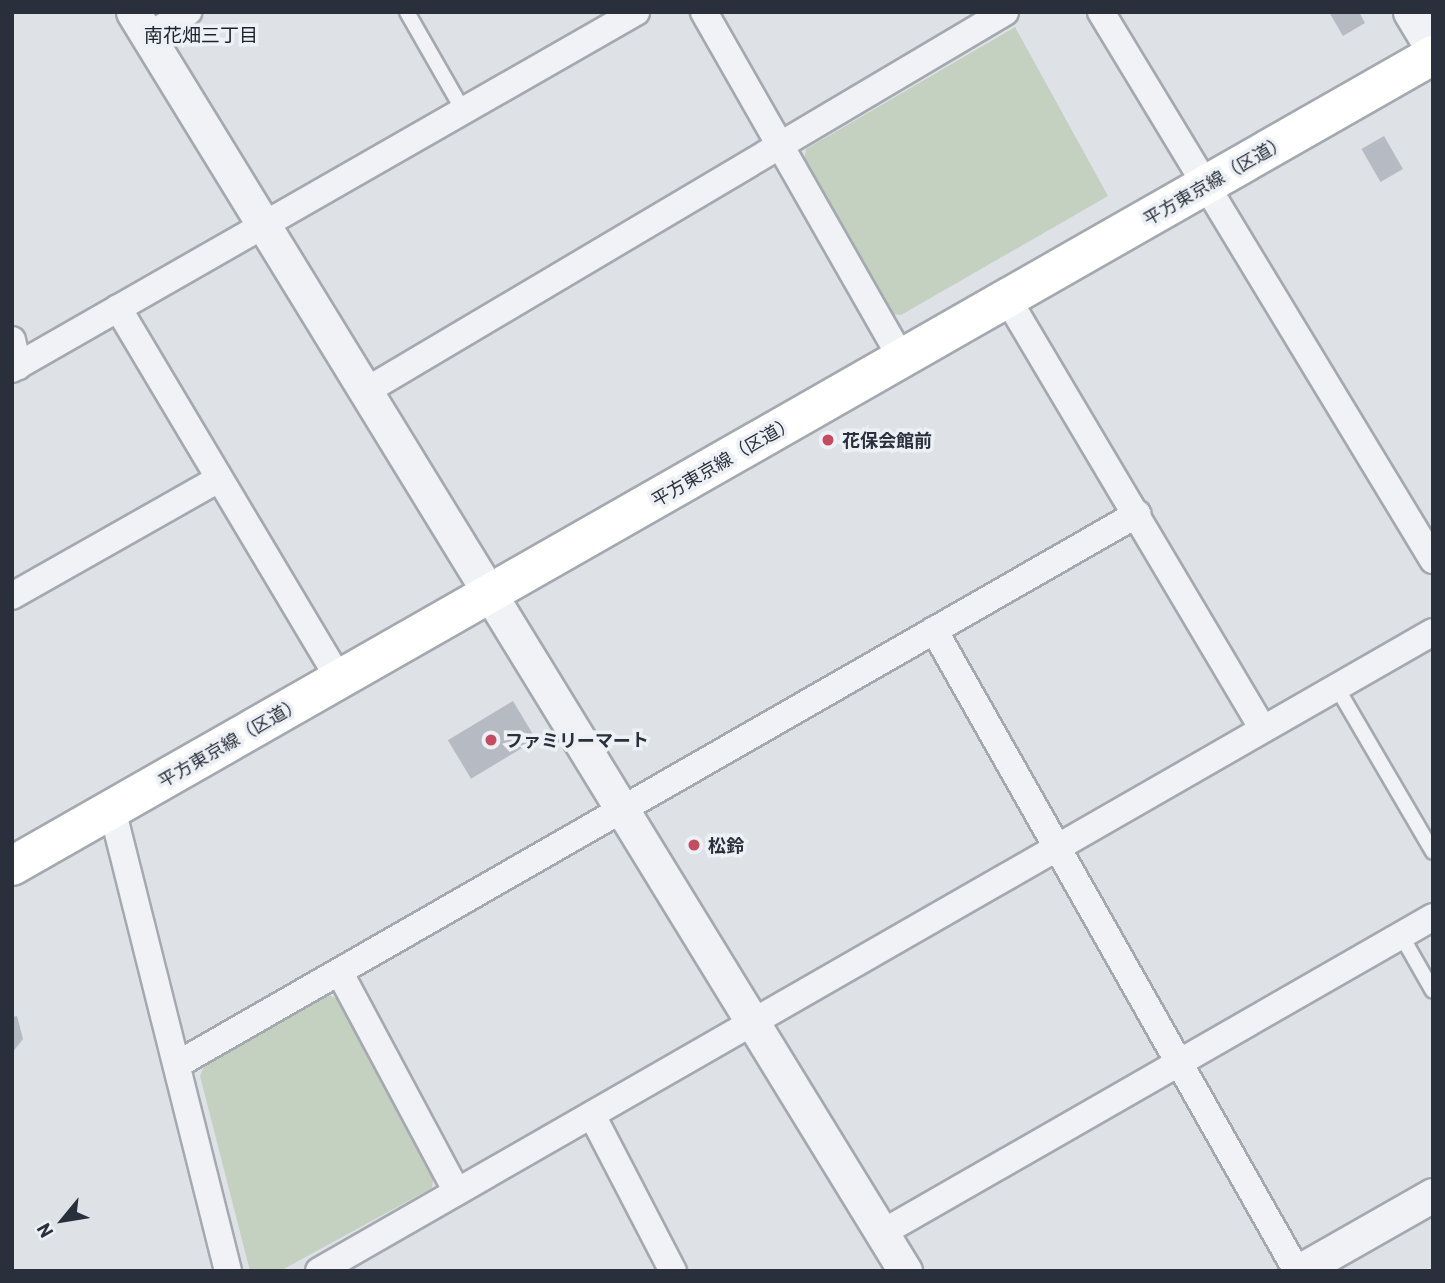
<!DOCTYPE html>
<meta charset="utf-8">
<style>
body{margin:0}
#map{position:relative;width:1445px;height:1283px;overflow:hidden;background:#dee2e6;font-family:Barlow,"Noto Sans JP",sans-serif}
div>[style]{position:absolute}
.green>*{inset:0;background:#c4d0c0}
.building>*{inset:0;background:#b6bbc3;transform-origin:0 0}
.roads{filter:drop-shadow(2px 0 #a4a9b0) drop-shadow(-2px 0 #a4a9b0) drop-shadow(0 2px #a4a9b0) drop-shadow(0 -2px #a4a9b0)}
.service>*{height:14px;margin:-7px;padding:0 7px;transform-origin:7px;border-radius:7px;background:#f0f2f5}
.minor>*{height:26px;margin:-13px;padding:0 13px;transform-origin:13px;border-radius:13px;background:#f0f2f5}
.tertiary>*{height:33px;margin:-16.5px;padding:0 16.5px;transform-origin:16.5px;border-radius:16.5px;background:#f0f2f5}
.secondary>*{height:38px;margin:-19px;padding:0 19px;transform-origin:19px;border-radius:19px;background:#fff}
.dots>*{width:19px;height:19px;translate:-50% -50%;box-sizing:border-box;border:4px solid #edf0f4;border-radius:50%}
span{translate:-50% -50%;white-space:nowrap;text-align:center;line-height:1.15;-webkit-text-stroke:7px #edf0f4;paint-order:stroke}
.street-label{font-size:18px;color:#29303c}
.poi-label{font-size:18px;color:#29303c;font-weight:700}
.left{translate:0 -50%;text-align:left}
.neighbourhood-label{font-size:19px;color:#1b212d}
.frame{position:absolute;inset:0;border:14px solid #29303c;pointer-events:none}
.north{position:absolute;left:28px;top:1185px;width:70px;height:70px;-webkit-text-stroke:5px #edf0f4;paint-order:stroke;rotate:240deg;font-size:19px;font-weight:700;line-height:28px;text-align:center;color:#29303c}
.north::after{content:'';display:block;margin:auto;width:24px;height:32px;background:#29303c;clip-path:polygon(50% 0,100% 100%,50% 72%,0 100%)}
</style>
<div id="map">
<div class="green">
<i style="clip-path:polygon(1015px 27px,1108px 196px,901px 315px,891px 314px,804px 164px,806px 149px)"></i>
<i style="clip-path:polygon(327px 994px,340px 1000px,434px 1175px,432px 1188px,280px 1271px,250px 1271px,200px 1076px,204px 1066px)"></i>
</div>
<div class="building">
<i style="clip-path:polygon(1329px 12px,1359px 12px,1365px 23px,1343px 36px)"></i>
<i style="left:1384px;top:136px;width:38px;height:26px;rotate:60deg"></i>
<i style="left:513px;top:701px;width:45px;height:76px;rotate:59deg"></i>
<i style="clip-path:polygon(17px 1016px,23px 1039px,12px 1053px,12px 1017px)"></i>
</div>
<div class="roads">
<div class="service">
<i style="left:407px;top:12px;width:113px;rotate:60.3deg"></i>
<i style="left:1336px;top:686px;width:192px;rotate:59.7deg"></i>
<i style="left:1401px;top:935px;width:64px;rotate:60.3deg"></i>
</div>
<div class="minor">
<i style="left:704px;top:12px;width:400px;rotate:60.3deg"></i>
<i style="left:1101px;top:12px;width:641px;rotate:58.79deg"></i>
<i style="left:148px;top:36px;width:47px;rotate:-31deg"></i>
<i style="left:1007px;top:298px;width:499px;rotate:59.3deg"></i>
<i style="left:118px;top:308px;width:433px;rotate:59.2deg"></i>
<i style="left:12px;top:340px;width:27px;rotate:77deg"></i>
<i style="left:12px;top:369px;width:719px;rotate:-29.77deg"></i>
<i style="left:366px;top:391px;width:743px;rotate:-30.67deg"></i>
<i style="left:12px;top:596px;width:236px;rotate:-29.5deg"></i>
<i style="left:934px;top:630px;width:737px;rotate:60.48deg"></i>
<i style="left:112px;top:809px;width:476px;rotate:75.9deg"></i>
<i style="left:340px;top:973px;width:248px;rotate:61.9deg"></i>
<i style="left:178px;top:1064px;width:1106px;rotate:-29.83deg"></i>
<i style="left:592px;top:1115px;width:176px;rotate:62.6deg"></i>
<i style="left:882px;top:1233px;width:635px;rotate:-29.83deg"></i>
<i style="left:319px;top:1271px;width:1284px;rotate:-29.84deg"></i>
</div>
<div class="tertiary">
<i style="left:133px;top:12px;width:1477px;rotate:58.48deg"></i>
<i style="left:1410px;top:12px;width:44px;rotate:58.8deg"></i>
<i style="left:1299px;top:1271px;width:154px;rotate:-29.6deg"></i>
</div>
<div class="secondary">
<i style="left:12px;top:866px;width:1636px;rotate:-29.71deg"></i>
</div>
</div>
<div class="dots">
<i style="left:828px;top:440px;background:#c34c60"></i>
<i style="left:491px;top:740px;background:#c34c60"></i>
<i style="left:694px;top:845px;background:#c34c60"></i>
</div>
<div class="street-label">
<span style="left:1215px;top:180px;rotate:-30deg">平方東京線（区道）</span>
<span style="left:723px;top:461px;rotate:-30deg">平方東京線（区道）</span>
<span style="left:230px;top:742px;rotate:-30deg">平方東京線（区道）</span>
</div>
<div class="poi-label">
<span class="left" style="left:842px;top:440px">花保会館前</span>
<span class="left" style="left:505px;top:740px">ファミリーマート</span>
<span class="left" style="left:708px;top:845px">松鈴</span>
</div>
<div class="neighbourhood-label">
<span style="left:201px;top:35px">南花畑三丁目</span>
</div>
<div class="frame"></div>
<div class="north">N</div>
</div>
